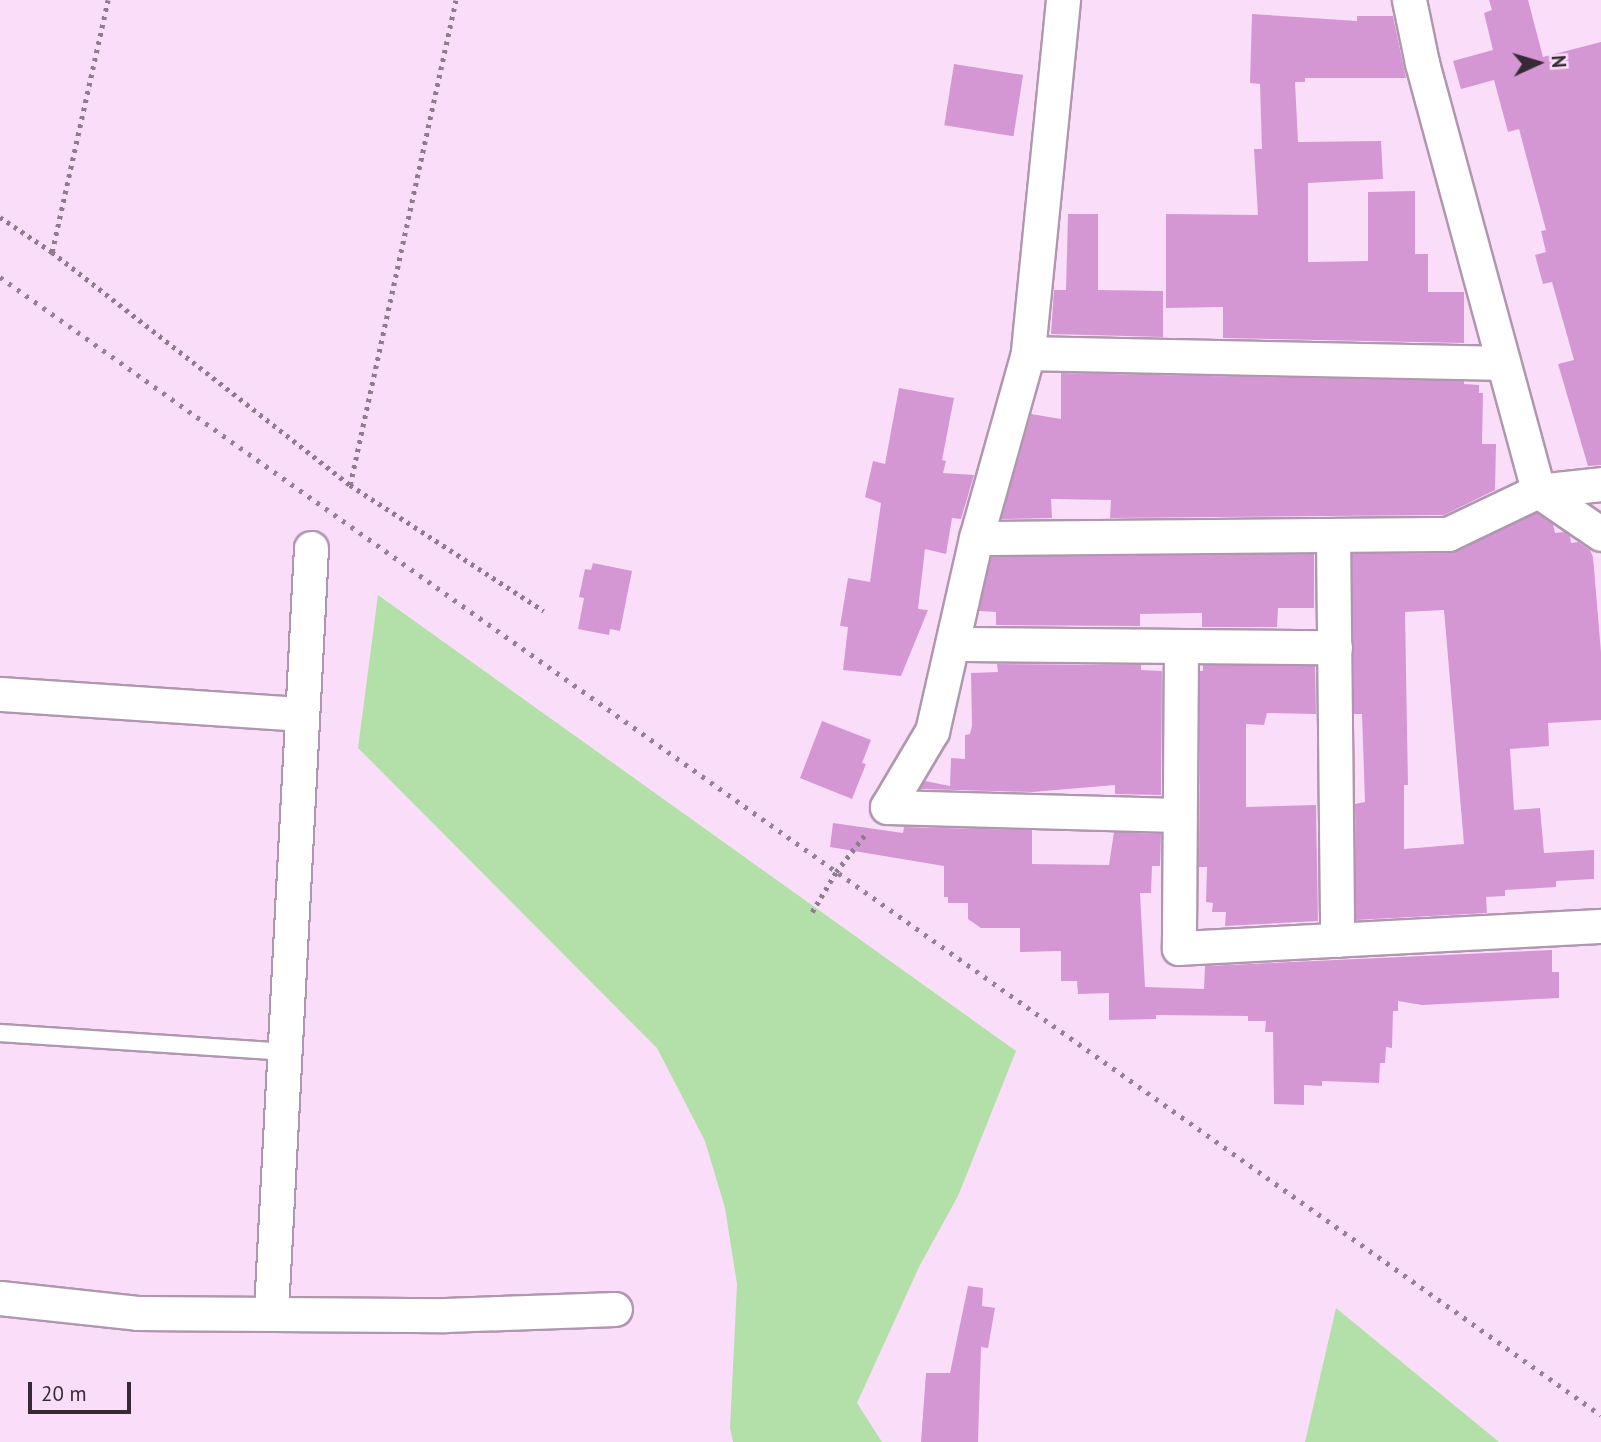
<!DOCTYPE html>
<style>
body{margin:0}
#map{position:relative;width:1601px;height:1442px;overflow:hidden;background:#fadef9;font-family:"PT Sans",sans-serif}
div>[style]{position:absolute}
.green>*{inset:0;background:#b2e0a8}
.building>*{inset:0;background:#d597d4;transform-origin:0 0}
.path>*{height:4.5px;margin-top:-2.25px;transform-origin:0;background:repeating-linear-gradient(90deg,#8e7c8d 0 3.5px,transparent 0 8.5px)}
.roads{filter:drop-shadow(2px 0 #b096af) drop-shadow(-2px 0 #b096af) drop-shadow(0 2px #b096af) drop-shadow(0 -2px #b096af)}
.service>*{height:16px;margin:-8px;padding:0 8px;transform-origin:8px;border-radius:8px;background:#fff}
.minor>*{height:33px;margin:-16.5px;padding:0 16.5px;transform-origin:16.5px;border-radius:16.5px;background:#fff}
.rail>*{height:5px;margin-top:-2.5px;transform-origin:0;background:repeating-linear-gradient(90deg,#948193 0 3.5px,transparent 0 10.5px)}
span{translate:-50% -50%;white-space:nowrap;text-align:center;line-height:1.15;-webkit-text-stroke:5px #fadef9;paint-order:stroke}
.north{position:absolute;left:1503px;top:28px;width:70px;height:70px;-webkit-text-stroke:5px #fadef9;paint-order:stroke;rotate:86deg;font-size:19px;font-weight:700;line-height:28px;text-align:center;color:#362b35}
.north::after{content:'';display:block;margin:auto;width:24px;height:32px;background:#362b35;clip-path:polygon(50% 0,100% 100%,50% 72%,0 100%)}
.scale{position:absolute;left:28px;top:1382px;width:103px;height:32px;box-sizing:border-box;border:4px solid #362b35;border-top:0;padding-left:9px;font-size:21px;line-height:24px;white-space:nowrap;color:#362b35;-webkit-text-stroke:5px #fadef9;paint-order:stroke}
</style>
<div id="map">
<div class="green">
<i style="clip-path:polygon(378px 595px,1016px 1051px,958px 1196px,920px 1265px,857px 1403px,882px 1442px,733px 1442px,730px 1428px,737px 1284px,725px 1208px,705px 1141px,657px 1048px,358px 748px)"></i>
<i style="clip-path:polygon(1336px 1308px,1499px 1442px,1305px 1442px)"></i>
</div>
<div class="building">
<i style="clip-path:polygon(1489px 0,1528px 0,1543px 57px,1601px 42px,1601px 465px,1588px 466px,1558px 364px,1574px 360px,1552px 282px,1543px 284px,1535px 255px,1546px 252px,1541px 231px,1546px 230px,1519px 129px,1508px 132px,1494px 80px,1461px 89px,1453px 61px,1493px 50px,1484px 13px,1492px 10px)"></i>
<i style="clip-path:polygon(1252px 14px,1357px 21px,1357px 16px,1393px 16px,1406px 78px,1305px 78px,1305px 82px,1295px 82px,1298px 142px,1381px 141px,1383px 179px,1308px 183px,1308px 262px,1368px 261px,1368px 192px,1415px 191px,1415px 254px,1428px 254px,1428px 292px,1464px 292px,1464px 343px,1223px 338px,1223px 307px,1166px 308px,1166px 214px,1258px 215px,1254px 149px,1262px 149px,1260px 84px,1250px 83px)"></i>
<i style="left:954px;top:64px;width:70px;height:62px;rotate:9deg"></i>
<i style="clip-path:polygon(1068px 214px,1098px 214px,1098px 290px,1163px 291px,1163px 337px,1051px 334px,1054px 290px,1066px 290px)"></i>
<i style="clip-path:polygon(1061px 373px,1464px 381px,1464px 384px,1479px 385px,1479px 393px,1483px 393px,1482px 444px,1496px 444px,1495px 490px,1444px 515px,1110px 518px,1111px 500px,1051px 499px,1052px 518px,1001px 519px,1031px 414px,1061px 419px)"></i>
<i style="clip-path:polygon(899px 388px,954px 398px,942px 460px,946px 461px,943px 473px,974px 475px,961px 519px,952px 518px,946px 554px,925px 549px,918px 609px,928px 610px,901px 676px,843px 670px,848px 627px,840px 626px,848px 578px,870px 582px,881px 503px,865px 497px,873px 461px,885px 464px)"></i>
<i style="clip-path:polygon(evenodd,1536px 513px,1553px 524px,1555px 533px,1564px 532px,1570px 536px,1571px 543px,1578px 542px,1590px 550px,1593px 557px,1601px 652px,1601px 720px,1548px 723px,1549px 746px,1510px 749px,1514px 810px,1540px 808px,1544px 853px,1594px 850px,1594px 879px,1556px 881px,1556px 887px,1505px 890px,1505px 896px,1486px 897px,1487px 913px,1356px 920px,1355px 804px,1365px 802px,1362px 714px,1354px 714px,1352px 554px,1449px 553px,1536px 513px,1444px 610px,1464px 844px,1404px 849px,1404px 785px,1408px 785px,1405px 612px,1444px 610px)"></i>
<i style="clip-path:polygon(1314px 554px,1314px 608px,1278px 608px,1277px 627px,1202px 627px,1202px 613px,1140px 614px,1140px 626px,996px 625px,996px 612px,979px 611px,991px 557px)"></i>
<i style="clip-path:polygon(593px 563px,632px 571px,620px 631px,610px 629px,609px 635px,578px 629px,584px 598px,579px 597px,585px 569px,591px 570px)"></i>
<i style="clip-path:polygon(997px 664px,1141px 665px,1141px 670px,1162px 671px,1161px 795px,1115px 794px,1115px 785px,1032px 792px,920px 789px,925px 781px,950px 786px,951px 758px,965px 759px,965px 735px,970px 734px,972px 726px,971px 673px,998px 672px)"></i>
<i style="clip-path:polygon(1203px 665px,1315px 666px,1316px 714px,1267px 713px,1264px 725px,1246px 724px,1246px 807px,1316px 805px,1318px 921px,1225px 926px,1226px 912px,1212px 912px,1213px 903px,1206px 902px,1207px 867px,1199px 867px,1200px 671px,1203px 671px)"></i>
<i style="clip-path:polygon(822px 721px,871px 740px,862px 763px,866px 764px,852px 799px,800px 778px)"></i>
<i style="clip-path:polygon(833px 823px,903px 833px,904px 827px,1032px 830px,1032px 864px,1109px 865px,1114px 832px,1161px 834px,1160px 866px,1152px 866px,1151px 893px,1140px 893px,1145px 987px,1204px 989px,1205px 966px,1552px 950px,1552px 972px,1559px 972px,1559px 998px,1422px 1005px,1398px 1001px,1398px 1011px,1393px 1011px,1392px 1048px,1386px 1047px,1385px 1063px,1380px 1063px,1379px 1083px,1322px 1081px,1322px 1086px,1304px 1085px,1304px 1105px,1274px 1104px,1273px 1032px,1265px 1032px,1266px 1021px,1248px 1021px,1248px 1016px,1156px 1015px,1156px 1019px,1109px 1020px,1109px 993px,1078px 994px,1077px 981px,1061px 981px,1061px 951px,1020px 952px,1020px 928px,981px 928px,968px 919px,968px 903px,948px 903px,948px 897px,944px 897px,944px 866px,830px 847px)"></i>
<i style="clip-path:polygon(968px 1286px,983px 1288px,982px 1306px,995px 1308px,988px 1348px,981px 1347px,978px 1442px,921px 1442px,926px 1373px,950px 1373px)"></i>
</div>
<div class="path">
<i style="left:0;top:217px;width:63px;rotate:33.9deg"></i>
<i style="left:52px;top:252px;width:378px;rotate:38deg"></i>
<i style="left:350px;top:485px;width:231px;rotate:33deg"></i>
<i style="left:52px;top:252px;width:258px;rotate:-77.5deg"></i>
<i style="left:350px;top:485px;width:496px;rotate:-77.7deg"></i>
<i style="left:812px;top:912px;width:47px;rotate:-59deg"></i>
<i style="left:836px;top:872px;width:51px;rotate:-52.2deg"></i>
</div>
<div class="roads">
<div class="service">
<i style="left:0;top:1033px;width:284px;rotate:3.8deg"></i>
</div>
<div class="minor">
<i style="left:1063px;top:0;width:355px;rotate:95.7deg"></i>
<i style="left:1028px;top:353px;width:192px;rotate:105.7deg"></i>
<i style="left:976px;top:538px;width:198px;rotate:102.8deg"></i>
<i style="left:932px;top:731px;width:88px;rotate:120.6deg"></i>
<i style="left:887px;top:807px;width:292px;rotate:1.6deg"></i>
<i style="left:1409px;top:0;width:64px;rotate:78.3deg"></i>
<i style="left:1422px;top:63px;width:443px;rotate:74.8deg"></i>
<i style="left:1538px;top:491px;width:76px;rotate:34.3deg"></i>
<i style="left:1028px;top:353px;width:475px;rotate:1.2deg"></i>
<i style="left:1333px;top:535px;width:405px;rotate:89.4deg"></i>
<i style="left:976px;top:538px;width:472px;rotate:-0.5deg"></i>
<i style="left:1448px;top:534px;width:100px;rotate:-25.5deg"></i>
<i style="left:1538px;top:491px;width:63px;rotate:-6.3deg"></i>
<i style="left:954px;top:644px;width:381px;rotate:0.5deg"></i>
<i style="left:1181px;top:646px;width:302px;rotate:90.4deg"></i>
<i style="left:1179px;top:948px;width:423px;rotate:-3deg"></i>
<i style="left:0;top:694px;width:302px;rotate:3.8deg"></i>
<i style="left:0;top:1298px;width:138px;rotate:6.2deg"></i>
<i style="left:137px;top:1313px;width:308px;rotate:0.4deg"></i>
<i style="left:445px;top:1315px;width:170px;rotate:-2deg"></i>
<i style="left:271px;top:1311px;width:764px;rotate:-87deg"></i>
</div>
</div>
<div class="rail">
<i style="left:0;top:277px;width:1964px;rotate:35.41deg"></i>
</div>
<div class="north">N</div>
<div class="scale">20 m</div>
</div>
